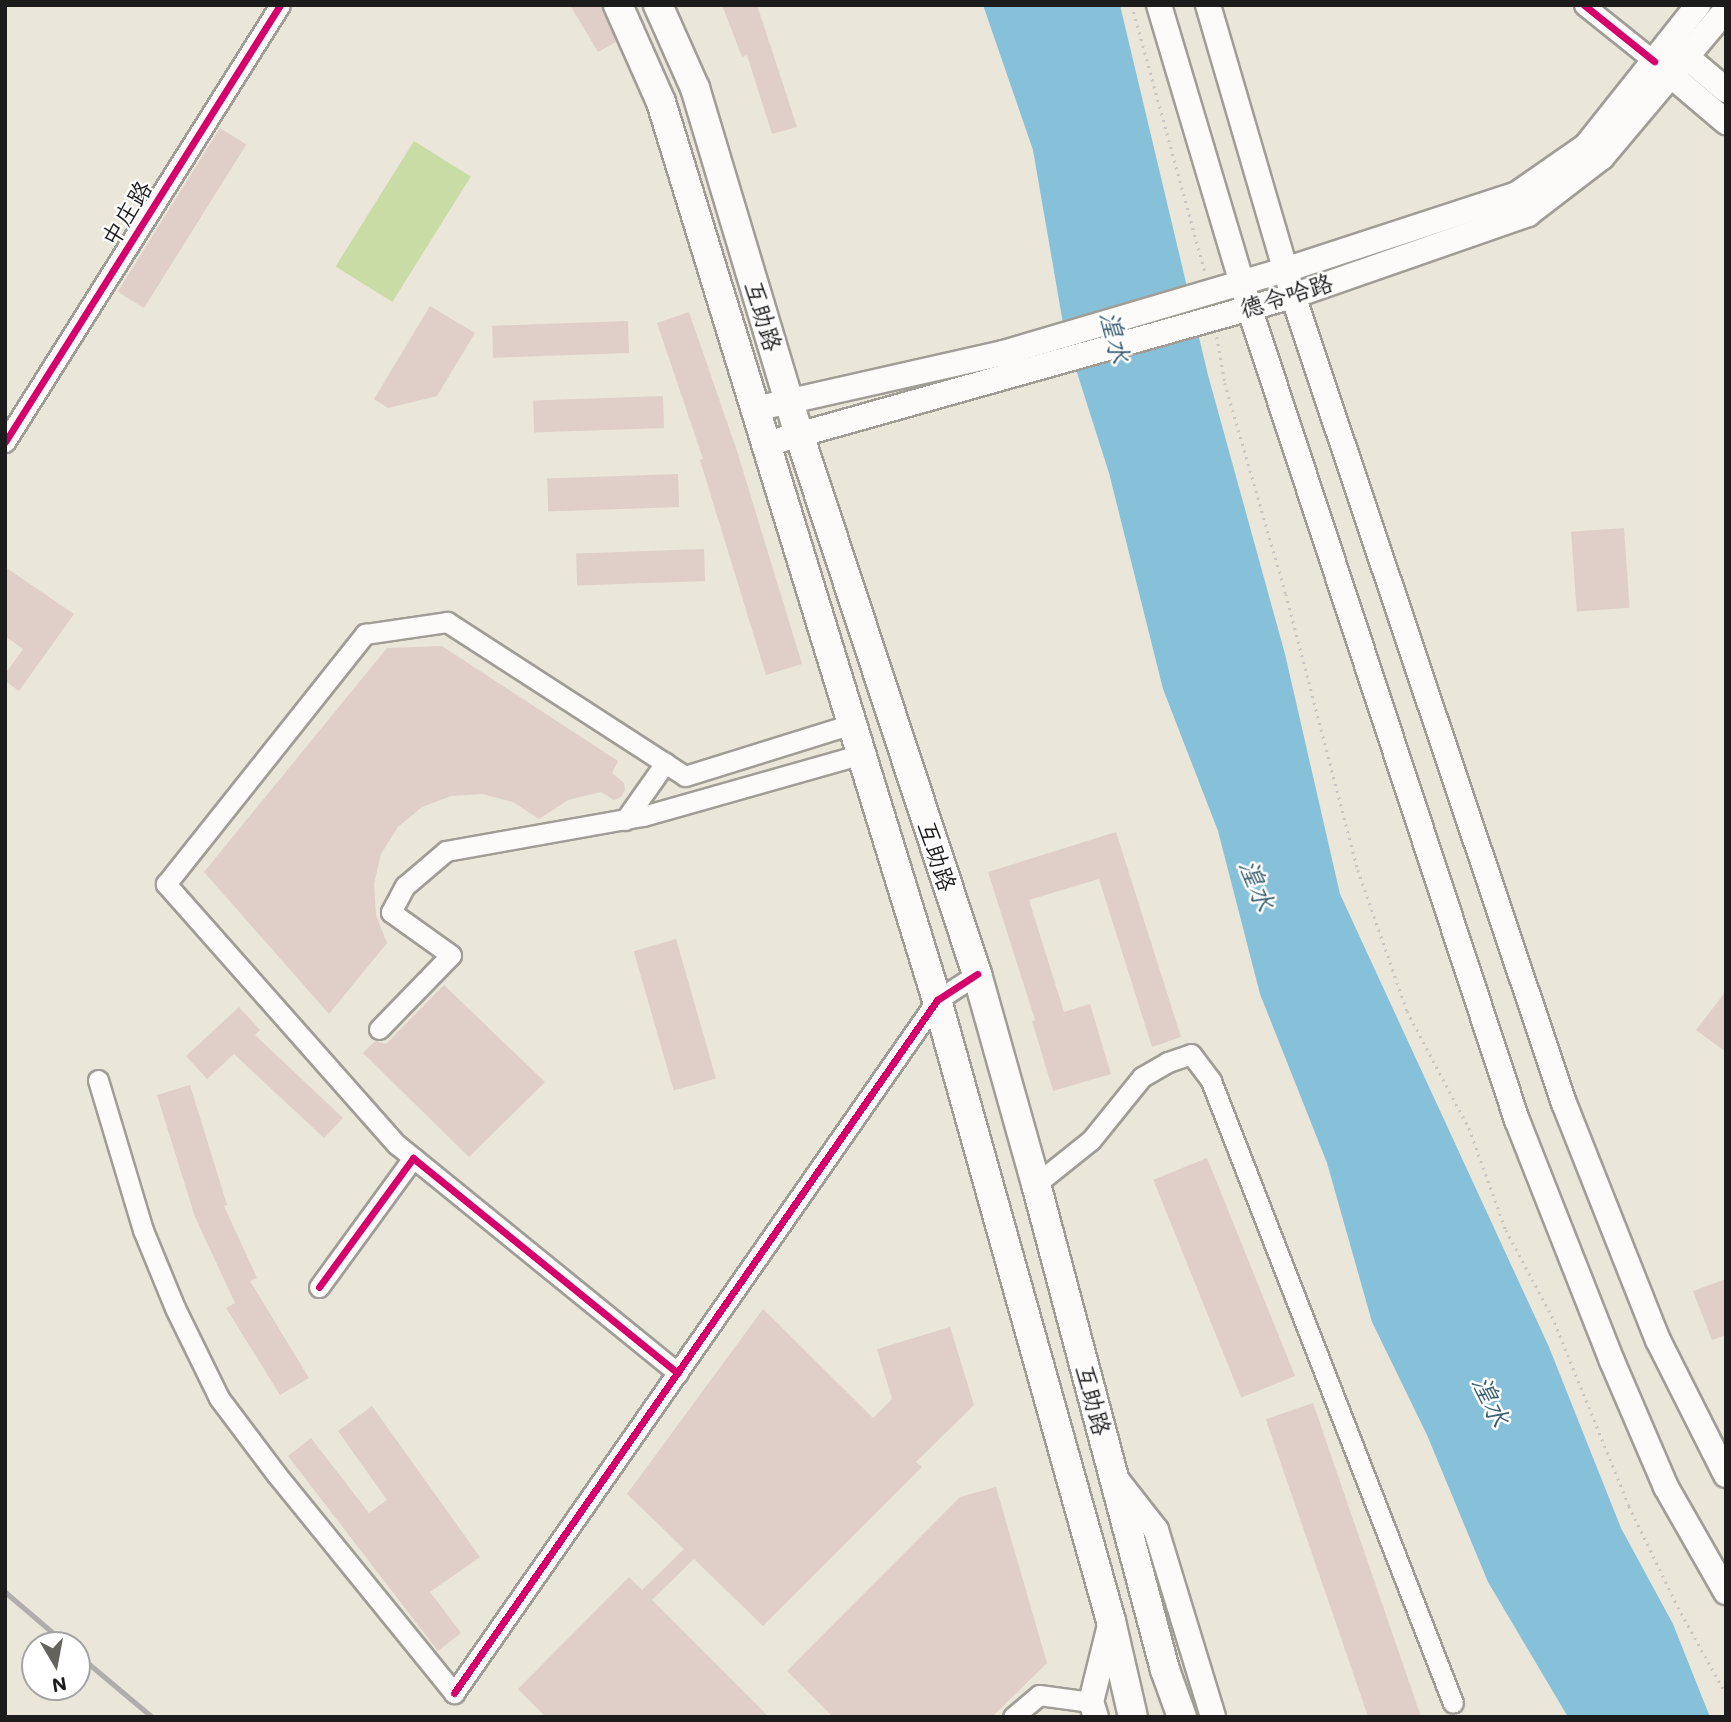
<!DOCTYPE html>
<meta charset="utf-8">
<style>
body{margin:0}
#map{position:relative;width:1731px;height:1722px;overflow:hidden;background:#ebe6da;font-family:Mali,"LXGW WenKai TC",sans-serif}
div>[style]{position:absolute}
.green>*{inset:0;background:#cadca6;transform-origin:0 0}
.water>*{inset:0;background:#87c1d9}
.building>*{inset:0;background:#dfcfc8;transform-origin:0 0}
.path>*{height:2.5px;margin-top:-1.25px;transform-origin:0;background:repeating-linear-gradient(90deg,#c7c6c3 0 2px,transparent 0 7px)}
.roads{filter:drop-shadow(2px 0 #a09d97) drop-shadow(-2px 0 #a09d97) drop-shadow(0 2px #a09d97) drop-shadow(0 -2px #a09d97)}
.minor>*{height:19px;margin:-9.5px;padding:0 9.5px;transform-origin:9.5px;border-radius:9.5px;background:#fcfbf9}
.major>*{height:24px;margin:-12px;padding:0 12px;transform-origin:12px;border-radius:12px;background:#fcfbf9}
.highway>*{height:28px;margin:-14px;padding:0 14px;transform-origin:14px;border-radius:14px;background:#fcfbf9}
.rail>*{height:5px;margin:-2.5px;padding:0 2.5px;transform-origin:2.5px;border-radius:2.5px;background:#afaeac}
.cycleway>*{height:7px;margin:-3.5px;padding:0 3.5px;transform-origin:3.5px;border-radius:3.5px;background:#d6006c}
span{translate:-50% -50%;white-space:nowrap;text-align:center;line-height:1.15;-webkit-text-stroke:5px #fff;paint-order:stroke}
.street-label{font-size:24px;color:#1c1c1c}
.water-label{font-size:26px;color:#395f71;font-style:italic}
.frame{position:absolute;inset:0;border:7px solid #1c1c1c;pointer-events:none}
.north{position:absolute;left:21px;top:1631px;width:70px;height:70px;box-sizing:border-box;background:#fff;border:2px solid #a4a4a4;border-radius:50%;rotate:170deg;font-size:19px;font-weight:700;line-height:28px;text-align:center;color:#1c1c1c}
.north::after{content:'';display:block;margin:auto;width:24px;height:32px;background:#64635e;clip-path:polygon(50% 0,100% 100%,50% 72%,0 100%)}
</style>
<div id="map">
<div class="green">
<i style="left:414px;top:141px;width:67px;height:148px;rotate:32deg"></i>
</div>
<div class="water">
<i style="clip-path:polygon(983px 5px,1120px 5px,1208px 375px,1285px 654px,1340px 894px,1549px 1347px,1621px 1528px,1673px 1624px,1710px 1717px,1568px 1717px,1488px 1582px,1427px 1435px,1372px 1322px,1327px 1163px,1260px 994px,1218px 831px,1163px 689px,1109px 473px,1065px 335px,1033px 150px)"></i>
</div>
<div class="building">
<i style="clip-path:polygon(570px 5px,602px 5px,616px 42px,598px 52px)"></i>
<i style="clip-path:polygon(722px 5px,757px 5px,797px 127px,772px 134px,747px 55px,742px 57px)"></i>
<i style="left:220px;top:128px;width:31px;height:193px;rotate:32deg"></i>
<i style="clip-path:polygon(430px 306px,475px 333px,437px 396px,388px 408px,374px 399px)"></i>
<i style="clip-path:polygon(689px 312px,737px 451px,802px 664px,766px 675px,700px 460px,703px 459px,657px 323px)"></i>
<i style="left:628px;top:321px;width:32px;height:136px;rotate:88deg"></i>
<i style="left:663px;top:396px;width:32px;height:130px;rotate:88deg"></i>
<i style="left:678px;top:474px;width:33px;height:131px;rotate:88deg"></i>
<i style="left:1624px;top:528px;width:80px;height:53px;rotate:86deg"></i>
<i style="left:704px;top:549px;width:32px;height:128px;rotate:88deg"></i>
<i style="clip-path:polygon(5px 567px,74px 614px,19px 691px,5px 681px,5px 674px,23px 649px,5px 636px)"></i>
<i style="clip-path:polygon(442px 646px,618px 761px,612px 773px,624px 783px,625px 790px,621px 797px,614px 800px,601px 792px,568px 800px,539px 819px,513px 802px,482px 794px,451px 796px,422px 807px,398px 827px,381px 854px,374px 884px,376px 915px,387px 943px,329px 1014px,204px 872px,387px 648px)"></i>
<i style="clip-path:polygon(1116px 832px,1181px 1037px,1152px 1047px,1099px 879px,1029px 900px,1064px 1012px,1090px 1004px,1111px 1074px,1053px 1091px,1032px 1021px,1035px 1020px,988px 872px)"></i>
<i style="left:676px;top:939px;width:145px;height:44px;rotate:74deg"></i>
<i style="clip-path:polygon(444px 985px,545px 1082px,469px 1157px,363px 1053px,375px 1041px,386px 1044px)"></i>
<i style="clip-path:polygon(1726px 991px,1726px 1052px,1696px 1030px)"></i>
<i style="clip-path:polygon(239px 1007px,260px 1030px,255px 1035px,343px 1118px,324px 1138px,234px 1054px,207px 1079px,186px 1056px)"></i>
<i style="clip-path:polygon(190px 1085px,227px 1205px,224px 1206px,257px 1278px,250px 1281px,309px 1378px,280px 1395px,226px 1308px,235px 1303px,195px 1217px,157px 1095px)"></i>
<i style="left:1207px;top:1158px;width:235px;height:58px;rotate:68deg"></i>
<i style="clip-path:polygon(1726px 1279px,1726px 1335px,1712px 1340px,1693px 1291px)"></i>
<i style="clip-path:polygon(763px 1309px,873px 1418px,892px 1399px,877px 1349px,950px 1327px,974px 1405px,916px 1462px,922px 1467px,763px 1626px,694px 1559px,652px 1600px,769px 1717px,546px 1717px,518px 1689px,629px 1577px,642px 1590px,684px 1549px,627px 1494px)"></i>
<i style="left:1313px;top:1403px;width:333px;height:50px;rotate:71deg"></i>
<i style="clip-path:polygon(372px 1406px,480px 1557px,430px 1592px,461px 1633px,438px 1651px,288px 1456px,311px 1438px,369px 1513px,387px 1500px,338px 1431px)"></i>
<i style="clip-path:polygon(996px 1487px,1047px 1663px,992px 1717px,833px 1717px,787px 1671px,960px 1497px)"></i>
</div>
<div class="path">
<i style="left:1132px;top:5px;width:277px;rotate:74.7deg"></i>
<i style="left:1217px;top:337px;width:47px;rotate:80.1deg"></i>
<i style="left:1225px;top:383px;width:220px;rotate:73.9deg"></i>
<i style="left:1286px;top:594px;width:285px;rotate:75.4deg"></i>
<i style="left:1358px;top:870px;width:149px;rotate:70.8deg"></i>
<i style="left:1407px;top:1011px;width:132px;rotate:62.1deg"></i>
<i style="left:1469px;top:1128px;width:109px;rotate:70.1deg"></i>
<i style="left:1506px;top:1230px;width:98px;rotate:61.9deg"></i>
<i style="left:1552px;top:1316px;width:205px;rotate:67.9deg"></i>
<i style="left:1629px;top:1506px;width:112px;rotate:64.1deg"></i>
<i style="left:1678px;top:1607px;width:99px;rotate:61.1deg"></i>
</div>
<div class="roads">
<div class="minor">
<i style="left:1584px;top:5px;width:90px;rotate:38.7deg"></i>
<i style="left:5px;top:442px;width:516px;rotate:-57.82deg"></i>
<i style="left:625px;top:820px;width:70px;rotate:-54.9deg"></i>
<i style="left:379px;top:1029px;width:103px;rotate:-45.8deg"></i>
<i style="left:451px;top:955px;width:74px;rotate:-144.4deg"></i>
<i style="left:391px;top:912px;width:30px;rotate:-62deg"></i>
<i style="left:405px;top:886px;width:54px;rotate:-40.5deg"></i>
<i style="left:446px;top:851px;width:200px;rotate:-10.1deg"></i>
<i style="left:643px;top:816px;width:228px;rotate:-15.8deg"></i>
<i style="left:98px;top:1080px;width:157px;rotate:73.3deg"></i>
<i style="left:143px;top:1230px;width:84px;rotate:67.7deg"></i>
<i style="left:175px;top:1308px;width:100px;rotate:63.9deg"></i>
<i style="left:219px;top:1398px;width:96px;rotate:53deg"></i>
<i style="left:277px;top:1475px;width:281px;rotate:50.9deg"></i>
<i style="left:454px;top:1693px;width:845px;rotate:-55.12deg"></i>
<i style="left:937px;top:1000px;width:48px;rotate:-33deg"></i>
<i style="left:1036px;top:1184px;width:70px;rotate:-38.7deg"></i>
<i style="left:1091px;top:1140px;width:81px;rotate:-51deg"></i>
<i style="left:1142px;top:1077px;width:30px;rotate:-30deg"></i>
<i style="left:1168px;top:1062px;width:24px;rotate:-19deg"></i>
<i style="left:1191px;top:1054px;width:34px;rotate:53deg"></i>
<i style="left:1211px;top:1081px;width:667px;rotate:68.74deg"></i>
<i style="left:319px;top:1287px;width:160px;rotate:-53.9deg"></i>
<i style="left:678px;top:1373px;width:362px;rotate:-140.9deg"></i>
<i style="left:397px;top:1145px;width:349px;rotate:-131.5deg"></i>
<i style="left:166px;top:884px;width:320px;rotate:-51.5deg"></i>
<i style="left:365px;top:634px;width:83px;rotate:-8.3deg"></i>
<i style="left:447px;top:622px;width:283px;rotate:32.9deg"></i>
<i style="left:685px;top:776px;width:175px;rotate:-17.3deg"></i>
<i style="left:1013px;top:1717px;width:34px;rotate:-40deg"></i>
<i style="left:1039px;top:1695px;width:52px;rotate:7.7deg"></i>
</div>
<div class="major">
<i style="left:1159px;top:5px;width:315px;rotate:73.4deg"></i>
<i style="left:1249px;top:307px;width:856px;rotate:71.76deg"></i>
<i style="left:1517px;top:1120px;width:259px;rotate:68.5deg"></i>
<i style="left:1612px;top:1361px;width:137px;rotate:66.8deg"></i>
<i style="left:1666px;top:1487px;width:121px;rotate:60.3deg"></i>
<i style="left:1208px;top:5px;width:303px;rotate:73.7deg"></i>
<i style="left:1293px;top:296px;width:851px;rotate:71.44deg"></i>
<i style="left:1564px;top:1103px;width:255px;rotate:68.4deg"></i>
<i style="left:1658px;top:1340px;width:151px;rotate:63.3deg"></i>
<i style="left:1672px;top:60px;width:16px;rotate:-7deg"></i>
<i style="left:1688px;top:58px;width:50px;rotate:40.1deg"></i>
<i style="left:1660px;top:66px;width:87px;rotate:40.3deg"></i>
<i style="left:755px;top:409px;width:254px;rotate:-12.7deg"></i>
<i style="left:1003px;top:353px;width:294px;rotate:-16.4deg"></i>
<i style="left:1285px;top:270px;width:244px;rotate:-18.1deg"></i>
<i style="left:1517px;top:194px;width:84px;rotate:-34.8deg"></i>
<i style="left:1586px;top:146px;width:180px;rotate:-51.5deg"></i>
<i style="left:766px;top:444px;width:547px;rotate:-15.69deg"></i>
<i style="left:1293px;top:296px;width:249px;rotate:-19.2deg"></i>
<i style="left:1528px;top:214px;width:93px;rotate:-37.6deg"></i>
<i style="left:1602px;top:157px;width:192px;rotate:-49.9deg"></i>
<i style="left:1116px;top:1479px;width:65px;rotate:51.9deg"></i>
<i style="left:1156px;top:1530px;width:195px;rotate:73deg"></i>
<i style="left:1096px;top:1717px;width:16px;rotate:-108deg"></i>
<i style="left:1091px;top:1702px;width:83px;rotate:-76.1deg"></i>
</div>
<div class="highway">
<i style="left:618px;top:5px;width:106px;rotate:66.1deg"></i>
<i style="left:661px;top:102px;width:939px;rotate:72.92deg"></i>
<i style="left:937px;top:1000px;width:645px;rotate:74.35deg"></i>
<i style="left:1111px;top:1621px;width:98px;rotate:77.1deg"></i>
<i style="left:658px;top:5px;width:91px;rotate:66deg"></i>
<i style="left:695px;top:88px;width:361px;rotate:73.3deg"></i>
<i style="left:799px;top:434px;width:569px;rotate:71.76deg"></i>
<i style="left:977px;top:974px;width:218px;rotate:74.3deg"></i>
<i style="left:1036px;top:1184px;width:503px;rotate:75.13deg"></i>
<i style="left:1165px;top:1670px;width:50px;rotate:70.1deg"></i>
</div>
</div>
<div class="rail">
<i style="left:5px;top:1592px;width:82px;rotate:40.5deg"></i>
<i style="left:77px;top:1654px;width:98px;rotate:40deg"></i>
</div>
<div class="cycleway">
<i style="left:1584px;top:5px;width:90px;rotate:38.7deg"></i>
<i style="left:5px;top:442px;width:516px;rotate:-57.82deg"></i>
<i style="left:319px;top:1287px;width:160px;rotate:-53.9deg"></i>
<i style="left:413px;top:1158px;width:341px;rotate:39.1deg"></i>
<i style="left:454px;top:1693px;width:845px;rotate:-55.12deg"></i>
<i style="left:937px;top:1000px;width:48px;rotate:-33deg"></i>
</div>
<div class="street-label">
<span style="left:126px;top:213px;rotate:-58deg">中庄路</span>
<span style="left:1286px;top:295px;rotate:-17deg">德令哈路</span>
<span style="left:764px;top:316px;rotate:73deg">互助路</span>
<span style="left:938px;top:856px;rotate:72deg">互助路</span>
<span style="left:1094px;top:1400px;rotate:75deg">互助路</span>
</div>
<div class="water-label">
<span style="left:1115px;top:337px;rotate:76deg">湟水</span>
<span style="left:1257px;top:885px;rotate:68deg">湟水</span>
<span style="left:1491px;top:1401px;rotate:65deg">湟水</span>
</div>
<div class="frame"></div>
<div class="north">N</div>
</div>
